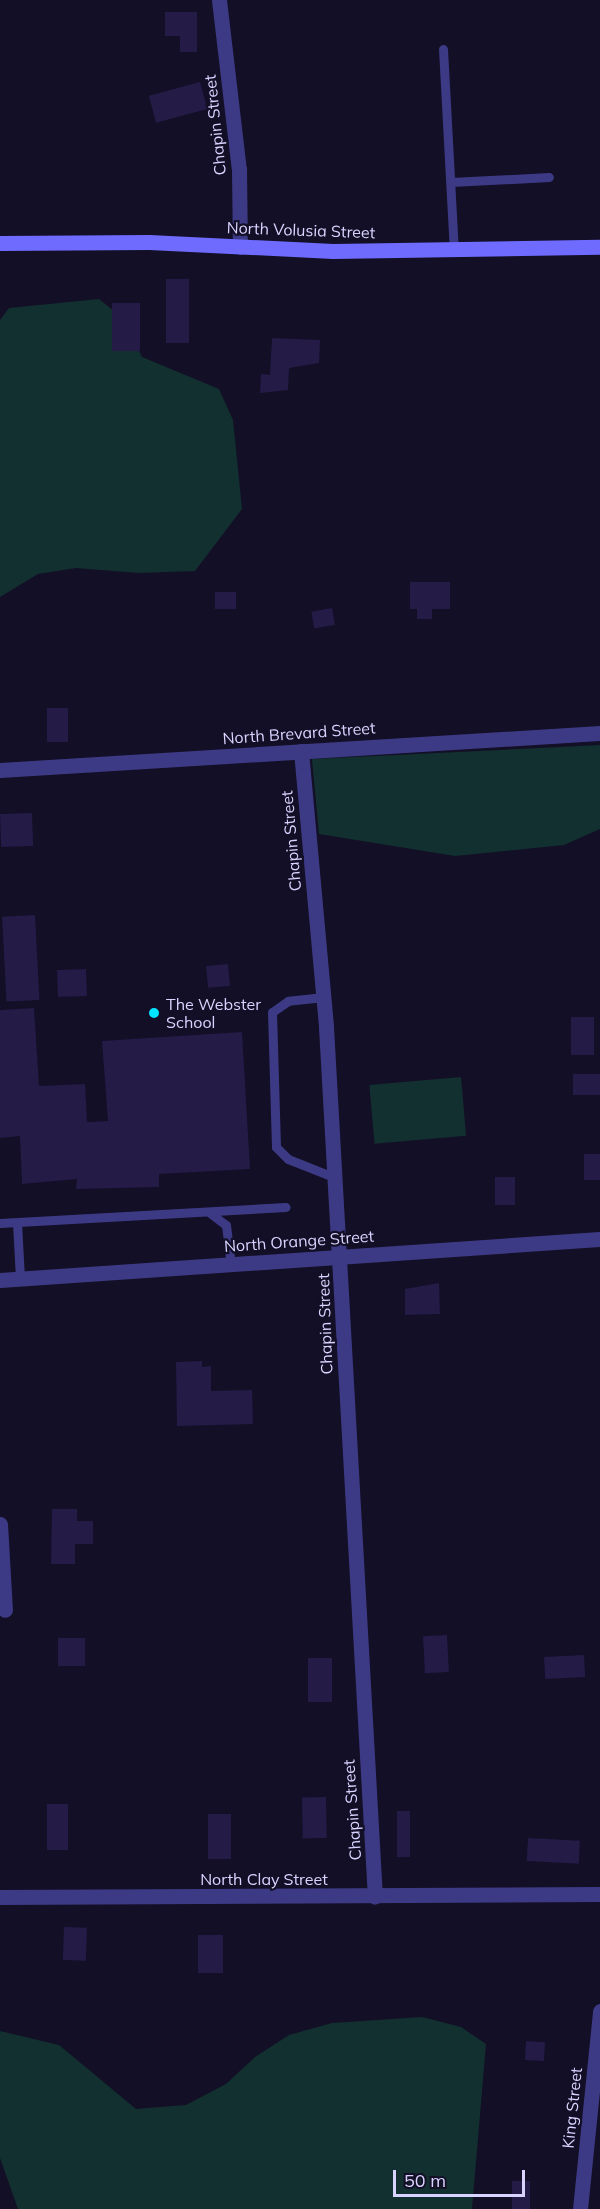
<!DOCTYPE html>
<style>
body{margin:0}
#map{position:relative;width:600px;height:2209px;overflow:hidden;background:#130f26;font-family:Mulish,sans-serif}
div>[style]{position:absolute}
.green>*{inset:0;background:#12302f;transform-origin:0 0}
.building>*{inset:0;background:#241b47;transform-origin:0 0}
.service>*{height:9px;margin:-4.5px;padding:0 4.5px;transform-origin:4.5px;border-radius:4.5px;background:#3d3a85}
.minor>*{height:15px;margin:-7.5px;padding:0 7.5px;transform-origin:7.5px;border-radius:7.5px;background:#3d3a85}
.secondary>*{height:15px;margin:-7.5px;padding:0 7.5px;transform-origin:7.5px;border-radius:7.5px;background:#6f6bff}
.dots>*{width:16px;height:16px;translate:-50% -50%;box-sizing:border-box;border:3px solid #130f26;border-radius:50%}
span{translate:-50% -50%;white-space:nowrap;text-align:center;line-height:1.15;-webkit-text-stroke:4.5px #130f26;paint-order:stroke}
.street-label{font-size:16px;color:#d9d4ff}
.poi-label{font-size:16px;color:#d9d4ff}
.left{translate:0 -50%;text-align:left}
.scale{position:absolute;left:393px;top:2170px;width:132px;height:27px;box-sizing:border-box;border:3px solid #d9d4ff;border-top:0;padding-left:8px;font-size:18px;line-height:21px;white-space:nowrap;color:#d9d4ff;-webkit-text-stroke:4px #130f26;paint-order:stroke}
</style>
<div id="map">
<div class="green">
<i style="clip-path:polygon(99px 299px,124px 319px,142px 357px,219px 389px,233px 420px,242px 509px,195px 571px,139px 573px,76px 568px,38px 574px,0 597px,0 320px,9px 308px)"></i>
<i style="clip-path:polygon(600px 745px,600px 829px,564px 845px,455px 856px,319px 834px,312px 759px)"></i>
<i style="left:461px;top:1077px;width:59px;height:92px;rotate:85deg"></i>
<i style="clip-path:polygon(422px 2017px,461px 2027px,486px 2044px,472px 2209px,18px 2209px,0 2158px,0 2031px,59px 2045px,136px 2109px,186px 2105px,226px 2084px,255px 2057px,289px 2035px,332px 2023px)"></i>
</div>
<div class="building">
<i style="clip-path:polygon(165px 12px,197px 12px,197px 52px,180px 52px,180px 36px,165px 36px)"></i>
<i style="left:200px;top:82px;width:28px;height:53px;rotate:75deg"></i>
<i style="left:166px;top:279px;width:23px;height:64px"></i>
<i style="left:112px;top:303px;width:28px;height:48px"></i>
<i style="clip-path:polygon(272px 338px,320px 340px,319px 363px,289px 368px,288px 390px,260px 393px,261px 374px,270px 375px)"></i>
<i style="clip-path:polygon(410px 582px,450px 582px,450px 609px,432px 609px,432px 619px,417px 619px,417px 609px,410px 609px)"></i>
<i style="left:215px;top:592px;width:21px;height:17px"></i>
<i style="left:332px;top:608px;width:17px;height:21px;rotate:80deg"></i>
<i style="left:68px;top:708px;width:34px;height:21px;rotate:90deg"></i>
<i style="left:32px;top:813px;width:33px;height:32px;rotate:88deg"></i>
<i style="left:35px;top:915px;width:85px;height:33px;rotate:87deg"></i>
<i style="left:228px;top:964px;width:22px;height:22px;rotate:85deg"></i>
<i style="left:86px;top:969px;width:27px;height:29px;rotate:88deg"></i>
<i style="clip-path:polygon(34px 1008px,39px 1086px,85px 1084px,87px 1122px,108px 1121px,102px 1041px,242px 1032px,250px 1169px,159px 1174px,159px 1187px,76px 1189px,77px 1179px,22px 1184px,20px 1136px,0 1138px,0 1010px)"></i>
<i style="left:571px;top:1017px;width:23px;height:38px"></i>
<i style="left:573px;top:1074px;width:27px;height:21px"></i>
<i style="left:584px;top:1154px;width:16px;height:26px"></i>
<i style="left:495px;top:1177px;width:20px;height:28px"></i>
<i style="clip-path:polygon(439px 1283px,440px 1314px,405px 1315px,405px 1289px)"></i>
<i style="clip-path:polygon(202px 1361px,202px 1367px,211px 1366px,211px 1391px,252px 1390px,253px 1424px,177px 1426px,176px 1362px)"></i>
<i style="clip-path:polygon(52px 1509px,77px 1509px,77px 1521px,93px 1521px,93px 1544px,75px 1544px,75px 1564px,51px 1564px)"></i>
<i style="left:447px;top:1635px;width:37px;height:24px;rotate:87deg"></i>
<i style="left:58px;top:1638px;width:27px;height:28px"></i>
<i style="left:584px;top:1655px;width:22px;height:40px;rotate:87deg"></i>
<i style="left:308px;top:1658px;width:24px;height:44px"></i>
<i style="left:326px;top:1797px;width:41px;height:24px;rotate:89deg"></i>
<i style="left:47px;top:1804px;width:21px;height:46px"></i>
<i style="left:397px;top:1811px;width:13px;height:46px"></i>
<i style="left:208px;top:1814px;width:23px;height:45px"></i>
<i style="left:528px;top:1838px;width:52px;height:23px;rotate:3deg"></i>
<i style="left:64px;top:1927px;width:23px;height:33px;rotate:2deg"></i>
<i style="left:198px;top:1935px;width:25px;height:38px"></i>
<i style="left:526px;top:2041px;width:19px;height:19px;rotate:3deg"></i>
<i style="left:512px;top:2181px;width:18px;height:28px"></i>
</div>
<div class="service">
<i style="left:443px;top:49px;width:201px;rotate:86.9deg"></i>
<i style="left:451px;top:182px;width:98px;rotate:-2.9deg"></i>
<i style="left:324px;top:997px;width:36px;rotate:174deg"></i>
<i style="left:288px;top:1001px;width:19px;rotate:145deg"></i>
<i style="left:272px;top:1012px;width:135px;rotate:88.3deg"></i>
<i style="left:276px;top:1147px;width:17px;rotate:45deg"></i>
<i style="left:288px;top:1159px;width:52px;rotate:21.6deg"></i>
<i style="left:210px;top:1213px;width:20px;rotate:37deg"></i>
<i style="left:226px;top:1225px;width:39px;rotate:83deg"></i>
<i style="left:0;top:1223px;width:286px;rotate:-3.2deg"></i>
<i style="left:17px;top:1223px;width:55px;rotate:86.9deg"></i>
</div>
<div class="minor">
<i style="left:219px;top:0;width:170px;rotate:83.3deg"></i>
<i style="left:239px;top:169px;width:78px;rotate:89.3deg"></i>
<i style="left:301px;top:751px;width:277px;rotate:84.8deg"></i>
<i style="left:326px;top:1027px;width:871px;rotate:86.78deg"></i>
<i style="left:0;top:770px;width:601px;rotate:-3.53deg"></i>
<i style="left:0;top:1280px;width:601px;rotate:-3.91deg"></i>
<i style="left:0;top:1524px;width:86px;rotate:86.7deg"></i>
<i style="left:0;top:1897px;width:600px;rotate:-0.29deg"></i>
<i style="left:580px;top:2209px;width:199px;rotate:-84.2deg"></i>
</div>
<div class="secondary">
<i style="left:0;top:243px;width:149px;rotate:-0.4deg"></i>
<i style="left:149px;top:242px;width:184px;rotate:2.8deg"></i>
<i style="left:333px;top:251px;width:267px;rotate:-0.9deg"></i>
</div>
<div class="dots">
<i style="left:154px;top:1013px;background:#00e5ff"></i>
</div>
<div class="street-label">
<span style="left:215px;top:125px;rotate:-96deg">Chapin Street</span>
<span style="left:301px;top:230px;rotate:2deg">North Volusia Street</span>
<span style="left:299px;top:733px;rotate:-4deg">North Brevard Street</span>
<span style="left:291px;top:841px;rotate:-95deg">Chapin Street</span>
<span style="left:299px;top:1241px;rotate:-4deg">North Orange Street</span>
<span style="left:325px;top:1324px;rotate:-92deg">Chapin Street</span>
<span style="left:352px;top:1810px;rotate:-94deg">Chapin Street</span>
<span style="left:264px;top:1879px">North Clay Street</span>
<span style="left:572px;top:2108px;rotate:-84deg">King Street</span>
</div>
<div class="poi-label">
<span class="left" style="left:166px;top:1013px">The Webster<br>School</span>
</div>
<div class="scale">50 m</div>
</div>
